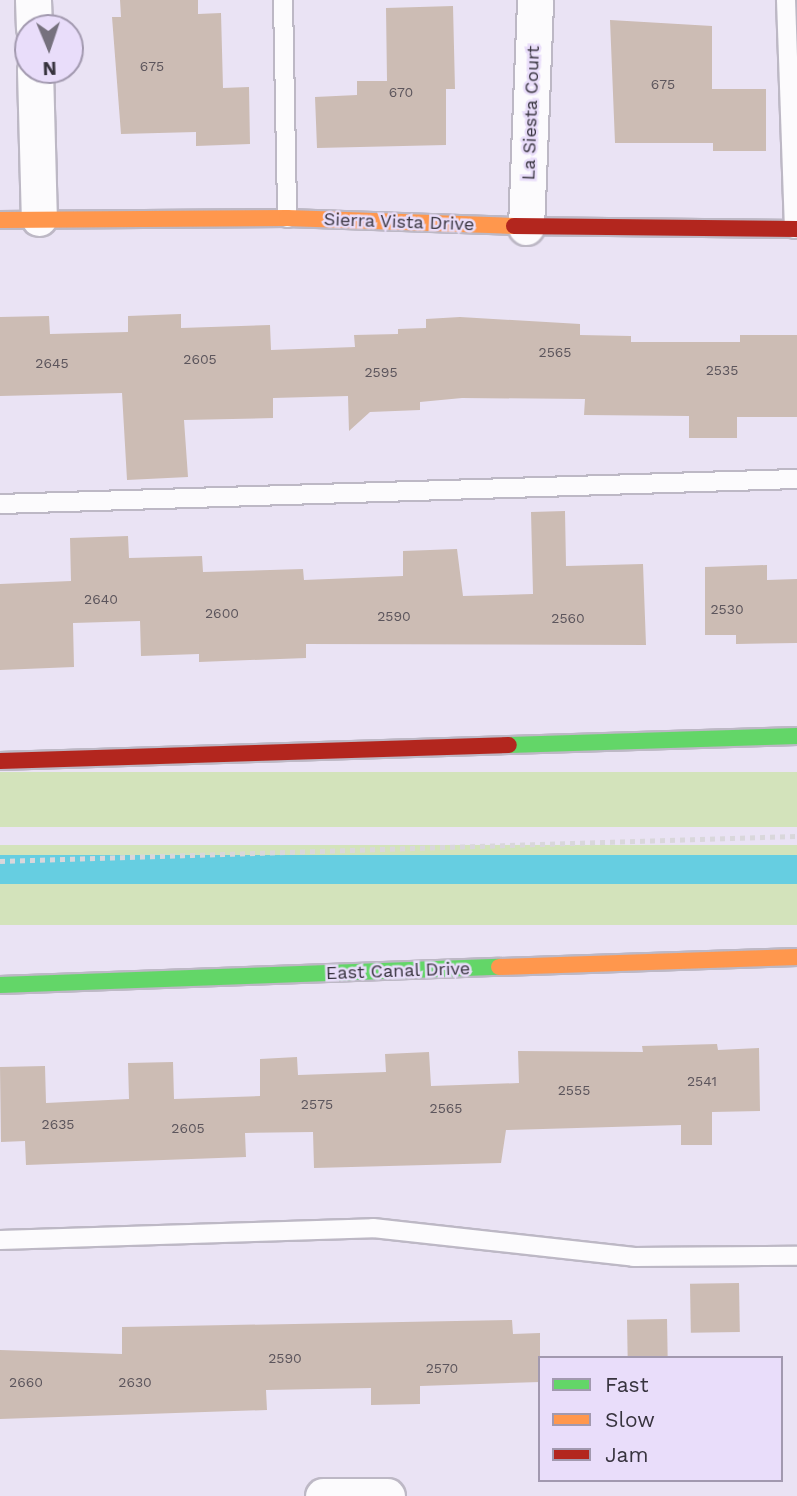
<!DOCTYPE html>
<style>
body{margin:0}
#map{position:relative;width:797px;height:1496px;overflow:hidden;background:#eae3f4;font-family:"Work Sans",sans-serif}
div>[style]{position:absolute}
.green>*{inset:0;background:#d3e3bb;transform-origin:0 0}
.water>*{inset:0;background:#66cee1;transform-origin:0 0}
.building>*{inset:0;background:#ccbcb4;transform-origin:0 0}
.path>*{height:4.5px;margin-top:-2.25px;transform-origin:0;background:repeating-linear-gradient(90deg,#d9d7db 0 5px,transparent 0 10px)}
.roads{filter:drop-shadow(2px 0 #bdb8c5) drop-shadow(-2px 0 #bdb8c5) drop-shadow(0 2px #bdb8c5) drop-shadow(0 -2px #bdb8c5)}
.lane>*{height:18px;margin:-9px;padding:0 9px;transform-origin:9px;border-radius:9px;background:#fcfbfd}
.street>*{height:35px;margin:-17.5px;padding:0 17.5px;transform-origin:17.5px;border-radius:17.5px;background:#fcfbfd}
.fast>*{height:16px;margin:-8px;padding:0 8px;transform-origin:8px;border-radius:8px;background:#63d668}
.slow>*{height:16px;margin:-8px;padding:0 8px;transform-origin:8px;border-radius:8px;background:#ff974d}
.jam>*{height:16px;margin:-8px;padding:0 8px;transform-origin:8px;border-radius:8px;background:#b3261e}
span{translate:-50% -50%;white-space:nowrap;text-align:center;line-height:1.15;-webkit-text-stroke:5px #e9ddfa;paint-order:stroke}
.number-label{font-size:14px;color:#5c555c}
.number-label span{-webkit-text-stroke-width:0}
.street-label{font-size:18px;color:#37333e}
.legend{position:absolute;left:538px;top:1356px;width:245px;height:126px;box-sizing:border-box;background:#e9ddfa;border:2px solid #a299af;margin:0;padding:9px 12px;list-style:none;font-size:21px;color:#37333e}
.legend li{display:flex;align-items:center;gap:14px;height:35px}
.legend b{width:35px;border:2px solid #a299af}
.north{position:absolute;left:14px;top:14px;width:70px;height:70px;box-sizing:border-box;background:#e9ddfa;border:2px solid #a299af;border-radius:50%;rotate:178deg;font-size:19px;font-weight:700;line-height:28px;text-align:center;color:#37333e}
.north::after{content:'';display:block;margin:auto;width:24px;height:32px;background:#76717e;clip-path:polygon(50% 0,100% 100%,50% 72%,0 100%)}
</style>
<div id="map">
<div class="green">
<i style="left:797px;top:772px;width:55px;height:797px;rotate:90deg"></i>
<i style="left:797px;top:845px;width:10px;height:797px;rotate:90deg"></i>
<i style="left:797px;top:884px;width:41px;height:797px;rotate:90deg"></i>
</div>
<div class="water">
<i style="left:797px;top:855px;width:29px;height:797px;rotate:90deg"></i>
</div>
<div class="building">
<i style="clip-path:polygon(120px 0,198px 0,198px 14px,221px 13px,223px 88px,249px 87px,250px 144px,196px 146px,196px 132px,121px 134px,112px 17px,121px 17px)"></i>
<i style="clip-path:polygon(453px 6px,455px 89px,446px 89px,446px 145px,317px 148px,315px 97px,357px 95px,357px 81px,387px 81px,386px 8px)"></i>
<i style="clip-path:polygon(610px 20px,712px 26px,712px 89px,766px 89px,766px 151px,713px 151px,713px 143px,615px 143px)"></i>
<i style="clip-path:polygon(181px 314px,181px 328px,270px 325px,271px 350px,355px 347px,354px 335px,398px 334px,398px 329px,426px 328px,426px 319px,460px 317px,580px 324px,580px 335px,631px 336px,631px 342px,740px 342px,740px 335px,797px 335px,797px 417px,737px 417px,737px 438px,689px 438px,689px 416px,584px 415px,585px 399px,462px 398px,420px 402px,420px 410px,370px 412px,349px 431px,348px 396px,273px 398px,273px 418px,184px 420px,188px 477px,127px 480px,122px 393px,0 396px,0 317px,49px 316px,50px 334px,128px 332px,128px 316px)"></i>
<i style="clip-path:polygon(565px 511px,566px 566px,643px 564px,646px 645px,306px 644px,306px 658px,199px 662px,199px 654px,141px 656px,140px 621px,73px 623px,74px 667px,0 670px,0 584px,71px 581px,70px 538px,128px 536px,129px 558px,202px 556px,203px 572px,303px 569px,304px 580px,403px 576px,403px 551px,457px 549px,463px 596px,533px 594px,531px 512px)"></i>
<i style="clip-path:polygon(767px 565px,767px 580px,797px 579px,797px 643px,736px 644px,736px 635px,705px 635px,705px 567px)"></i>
<i style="clip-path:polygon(717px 1044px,718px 1050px,759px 1048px,760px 1111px,712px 1112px,712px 1145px,681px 1145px,681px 1125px,506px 1130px,501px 1163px,314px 1168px,313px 1132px,245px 1133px,246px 1157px,26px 1165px,25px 1141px,1px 1142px,0 1067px,45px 1066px,46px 1103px,129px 1099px,128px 1063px,173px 1062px,174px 1099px,260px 1096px,260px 1059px,297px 1057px,298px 1075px,386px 1072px,385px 1054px,429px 1052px,431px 1086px,519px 1083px,518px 1051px,643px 1052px,642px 1046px)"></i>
<i style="left:739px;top:1283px;width:49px;height:49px;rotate:89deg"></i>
<i style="left:667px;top:1319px;width:39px;height:40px;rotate:89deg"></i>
<i style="clip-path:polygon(512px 1320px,513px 1334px,540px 1333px,540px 1382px,420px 1386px,420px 1404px,371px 1405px,371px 1388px,266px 1390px,267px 1410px,0 1419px,0 1350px,122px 1354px,122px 1327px)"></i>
</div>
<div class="path">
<i style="left:0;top:861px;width:797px;rotate:-1.8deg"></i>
</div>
<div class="roads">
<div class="lane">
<i style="left:283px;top:0;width:218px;rotate:88.9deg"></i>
<i style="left:786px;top:0;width:229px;rotate:88deg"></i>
<i style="left:0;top:504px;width:797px;rotate:-1.8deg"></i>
<i style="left:0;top:1240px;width:373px;rotate:-1.8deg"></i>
<i style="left:373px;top:1228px;width:263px;rotate:6.3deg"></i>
<i style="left:634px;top:1257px;width:163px;rotate:-0.4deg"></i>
</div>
<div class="street">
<i style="left:33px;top:0;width:28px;rotate:88deg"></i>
<i style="left:35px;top:70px;width:148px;rotate:88.5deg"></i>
<i style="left:526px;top:227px;width:227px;rotate:-87.7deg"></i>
<i style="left:323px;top:1496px;width:64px"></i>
</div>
<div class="fast">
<i style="left:509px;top:745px;width:288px;rotate:-1.8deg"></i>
<i style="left:0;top:985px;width:499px;rotate:-2.1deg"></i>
</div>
<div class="slow">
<i style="left:0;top:220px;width:287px;rotate:-0.4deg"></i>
<i style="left:287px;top:218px;width:227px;rotate:2deg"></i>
<i style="left:499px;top:967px;width:298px;rotate:-1.9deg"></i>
</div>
<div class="jam">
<i style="left:514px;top:226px;width:283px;rotate:0.6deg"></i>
<i style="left:0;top:761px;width:509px;rotate:-1.8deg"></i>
</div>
</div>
<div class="number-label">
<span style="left:152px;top:66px">675</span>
<span style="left:663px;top:84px">675</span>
<span style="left:401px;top:92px">670</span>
<span style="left:555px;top:352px">2565</span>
<span style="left:200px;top:359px">2605</span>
<span style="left:52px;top:363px">2645</span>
<span style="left:722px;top:370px">2535</span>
<span style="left:381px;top:372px">2595</span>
<span style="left:101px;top:599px">2640</span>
<span style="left:727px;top:609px">2530</span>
<span style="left:222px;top:613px">2600</span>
<span style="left:394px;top:616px">2590</span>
<span style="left:568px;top:618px">2560</span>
<span style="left:702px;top:1081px">2541</span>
<span style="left:574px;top:1090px">2555</span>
<span style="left:317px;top:1104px">2575</span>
<span style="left:446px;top:1108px">2565</span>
<span style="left:58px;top:1124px">2635</span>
<span style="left:188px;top:1128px">2605</span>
<span style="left:285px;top:1358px">2590</span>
<span style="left:442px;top:1368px">2570</span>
<span style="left:26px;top:1382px">2660</span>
<span style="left:135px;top:1382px">2630</span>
</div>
<div class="street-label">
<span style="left:531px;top:113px;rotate:-88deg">La Siesta Court</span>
<span style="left:399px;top:222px;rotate:2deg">Sierra Vista Drive</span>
<span style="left:398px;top:971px;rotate:-2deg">East Canal Drive</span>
</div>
<ul class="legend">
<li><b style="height:9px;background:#63d668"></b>Fast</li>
<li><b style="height:9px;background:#ff974d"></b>Slow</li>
<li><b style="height:9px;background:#b3261e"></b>Jam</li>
</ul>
<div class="north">N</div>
</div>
